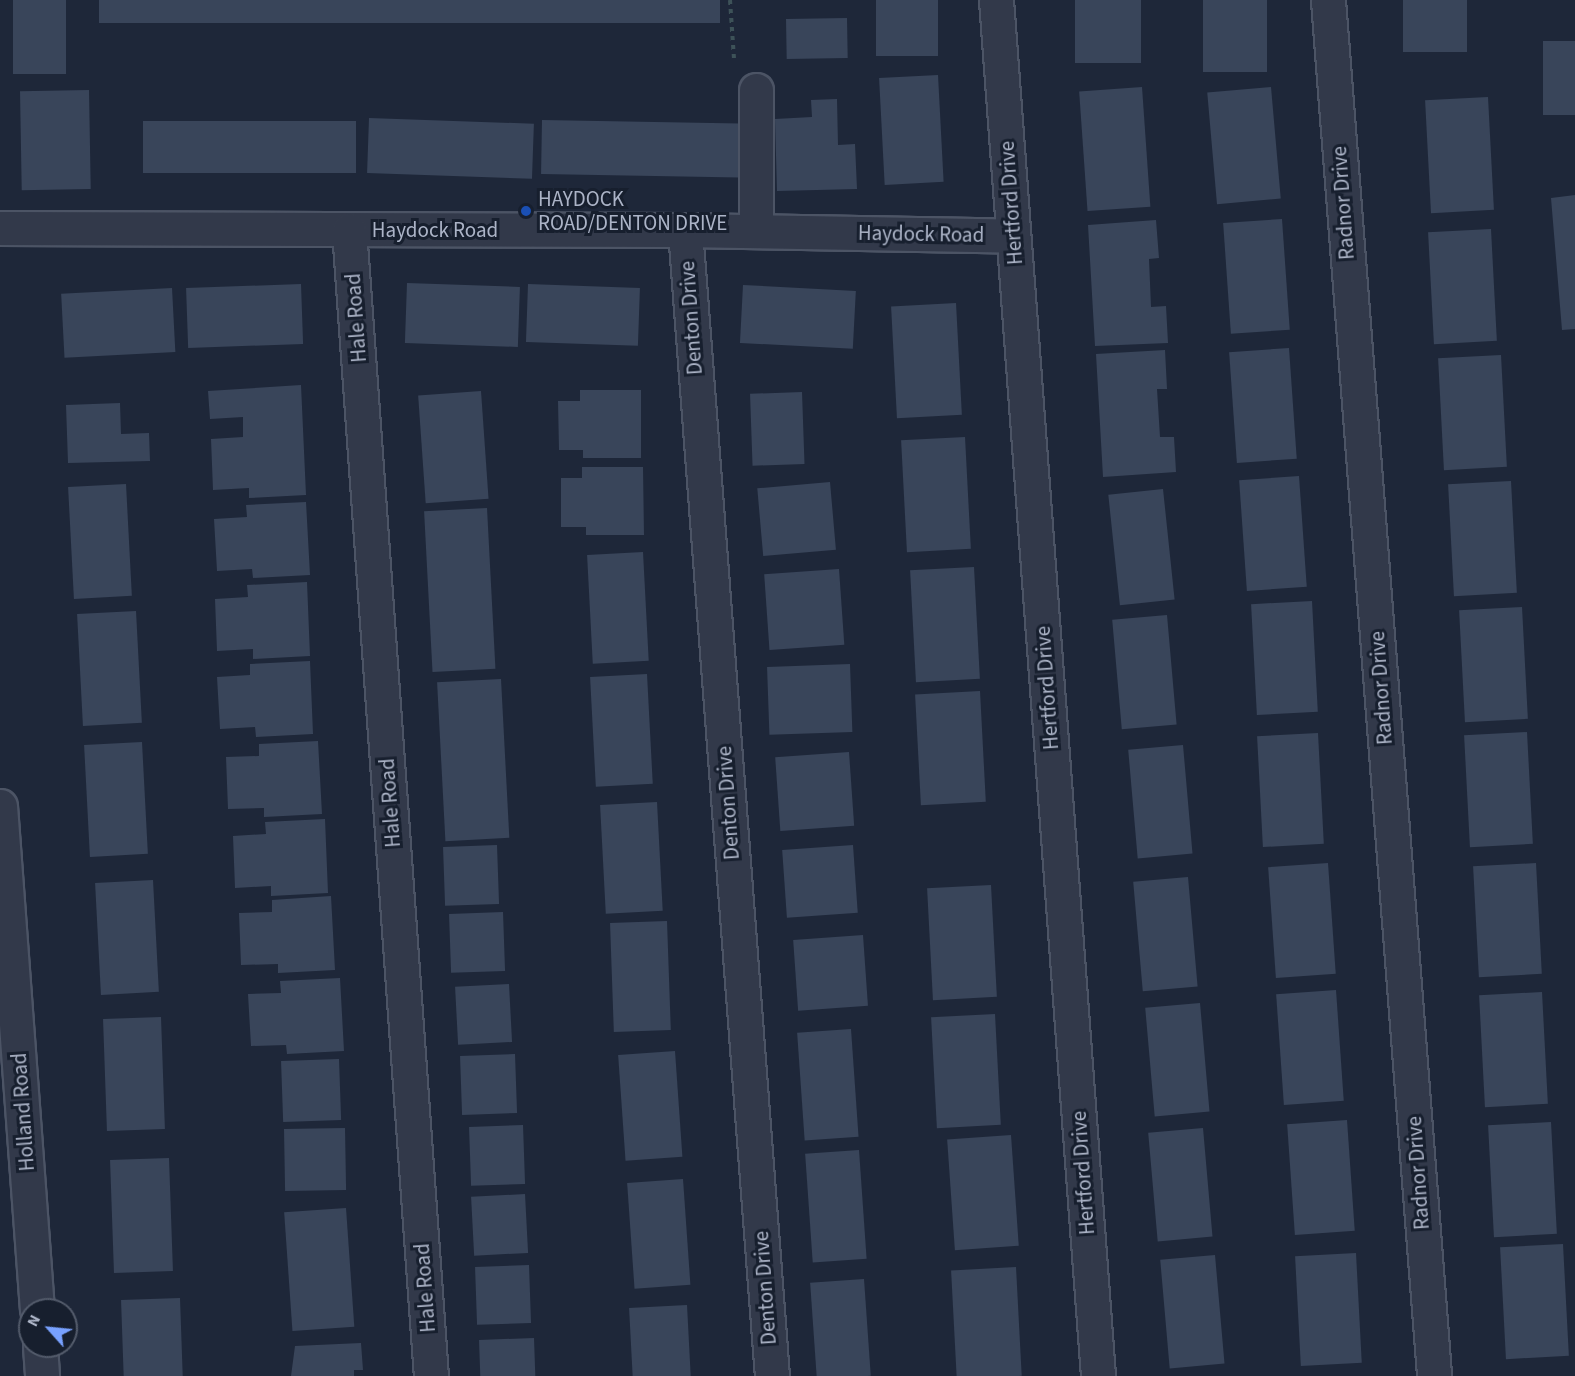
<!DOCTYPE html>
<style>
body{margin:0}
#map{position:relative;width:1575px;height:1376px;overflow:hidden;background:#1e2739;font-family:"Source Sans 3",sans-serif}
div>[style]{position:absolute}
.building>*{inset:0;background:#39455a;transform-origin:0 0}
.path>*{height:4px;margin-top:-2px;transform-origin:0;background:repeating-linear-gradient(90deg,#3d5258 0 4.5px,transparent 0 9px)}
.roads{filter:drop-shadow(2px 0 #4c5465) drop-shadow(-2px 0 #4c5465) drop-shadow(0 2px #4c5465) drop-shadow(0 -2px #4c5465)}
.minor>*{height:33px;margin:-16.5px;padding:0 16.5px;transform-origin:16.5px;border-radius:16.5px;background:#32394a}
.dots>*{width:16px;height:16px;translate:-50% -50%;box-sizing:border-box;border:3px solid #171f2e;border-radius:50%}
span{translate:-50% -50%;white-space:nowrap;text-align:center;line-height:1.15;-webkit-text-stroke:6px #171f2e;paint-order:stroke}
.poi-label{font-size:21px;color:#acb4c7}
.left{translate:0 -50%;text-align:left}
.street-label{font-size:21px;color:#acb4c7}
.north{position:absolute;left:18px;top:1298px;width:60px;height:60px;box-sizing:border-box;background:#171f2e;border:2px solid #535b6b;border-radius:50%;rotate:297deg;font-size:16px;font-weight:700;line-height:24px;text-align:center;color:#acb4c7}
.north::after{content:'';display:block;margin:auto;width:21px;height:27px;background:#78a1ff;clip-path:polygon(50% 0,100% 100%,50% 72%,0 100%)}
</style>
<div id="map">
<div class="building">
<i style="left:13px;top:0;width:53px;height:74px"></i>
<i style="left:99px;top:0;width:621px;height:23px"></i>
<i style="left:876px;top:0;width:62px;height:56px"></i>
<i style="left:1075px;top:0;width:66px;height:63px"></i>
<i style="left:1203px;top:0;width:64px;height:72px"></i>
<i style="left:1403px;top:0;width:64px;height:52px"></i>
<i style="left:847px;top:18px;width:40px;height:61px;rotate:89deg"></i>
<i style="left:1575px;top:41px;width:74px;height:32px;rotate:90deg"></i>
<i style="left:938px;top:75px;width:107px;height:59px;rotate:87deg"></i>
<i style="left:1142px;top:87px;width:120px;height:63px;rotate:86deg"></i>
<i style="left:1271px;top:87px;width:112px;height:64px;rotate:85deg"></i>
<i style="left:89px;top:90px;width:99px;height:69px;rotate:89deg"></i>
<i style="left:1488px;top:97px;width:113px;height:63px;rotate:87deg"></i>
<i style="clip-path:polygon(837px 99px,838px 145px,855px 144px,857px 189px,777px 191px,775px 119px,812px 117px,811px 100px)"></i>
<i style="left:369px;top:118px;width:165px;height:55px;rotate:2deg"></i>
<i style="left:542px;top:120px;width:198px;height:54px;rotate:1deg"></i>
<i style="left:356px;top:121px;width:52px;height:213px;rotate:90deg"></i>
<i style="clip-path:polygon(1575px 195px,1575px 329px,1562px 330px,1551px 198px)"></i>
<i style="left:1282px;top:219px;width:111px;height:59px;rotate:86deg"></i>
<i style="clip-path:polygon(1156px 220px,1159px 258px,1149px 259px,1151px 307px,1166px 306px,1168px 343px,1095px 346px,1088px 225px)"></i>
<i style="left:1491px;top:229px;width:112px;height:63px;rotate:87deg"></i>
<i style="left:407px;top:283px;width:113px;height:60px;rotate:2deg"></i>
<i style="left:301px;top:284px;width:60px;height:115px;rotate:88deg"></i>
<i style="left:528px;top:284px;width:112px;height:58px;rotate:2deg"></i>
<i style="left:743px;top:285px;width:113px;height:58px;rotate:3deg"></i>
<i style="left:172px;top:288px;width:64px;height:111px;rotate:87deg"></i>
<i style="left:956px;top:303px;width:112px;height:65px;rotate:87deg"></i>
<i style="left:1289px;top:348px;width:111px;height:60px;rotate:86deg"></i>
<i style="clip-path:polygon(1165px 350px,1167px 389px,1157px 389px,1160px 437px,1174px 437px,1176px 472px,1103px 477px,1096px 354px)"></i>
<i style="left:1501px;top:355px;width:112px;height:63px;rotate:87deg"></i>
<i style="clip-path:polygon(301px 385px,306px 495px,249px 498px,249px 488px,213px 490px,211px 439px,243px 437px,243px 417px,210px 419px,208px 391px)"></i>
<i style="clip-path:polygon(580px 390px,641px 390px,641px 458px,583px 458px,583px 450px,559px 450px,558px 401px,580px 401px)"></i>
<i style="left:481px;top:391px;width:108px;height:63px;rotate:86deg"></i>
<i style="left:802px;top:392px;width:72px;height:52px;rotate:88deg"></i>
<i style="clip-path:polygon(120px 403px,121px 434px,149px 433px,150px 461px,68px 463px,66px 405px)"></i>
<i style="left:965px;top:437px;width:112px;height:64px;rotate:87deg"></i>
<i style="clip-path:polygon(582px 467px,643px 467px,644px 535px,586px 535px,586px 527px,561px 527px,561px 478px,582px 478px)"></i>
<i style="left:1299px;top:476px;width:111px;height:60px;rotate:86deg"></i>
<i style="left:1511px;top:481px;width:112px;height:63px;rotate:87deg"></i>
<i style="left:830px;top:482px;width:68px;height:73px;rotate:85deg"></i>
<i style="left:126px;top:484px;width:112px;height:58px;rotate:87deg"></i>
<i style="left:1163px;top:489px;width:111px;height:55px;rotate:84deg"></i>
<i style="clip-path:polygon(306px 502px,310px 575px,253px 578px,252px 569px,217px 571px,214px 519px,247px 517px,246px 505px)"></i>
<i style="left:487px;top:508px;width:161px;height:63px;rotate:87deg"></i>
<i style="left:643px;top:552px;width:109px;height:56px;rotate:87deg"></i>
<i style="left:974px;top:567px;width:112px;height:64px;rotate:87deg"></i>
<i style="left:839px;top:569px;width:76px;height:75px;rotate:86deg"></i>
<i style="clip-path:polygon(307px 582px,310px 656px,253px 659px,253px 649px,217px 651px,215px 599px,248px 597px,247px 585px)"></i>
<i style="left:1312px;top:601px;width:111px;height:61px;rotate:87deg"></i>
<i style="left:1522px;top:607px;width:112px;height:63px;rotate:87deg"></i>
<i style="left:136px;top:611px;width:112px;height:59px;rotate:87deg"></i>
<i style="left:1167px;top:615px;width:110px;height:55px;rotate:85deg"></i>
<i style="clip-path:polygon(310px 661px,313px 734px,256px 737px,255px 727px,220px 729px,217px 677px,250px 675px,250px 664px)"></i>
<i style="left:850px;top:664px;width:68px;height:83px;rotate:88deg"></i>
<i style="left:647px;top:674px;width:110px;height:57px;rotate:87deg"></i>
<i style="left:501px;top:679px;width:159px;height:64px;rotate:87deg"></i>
<i style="left:980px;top:691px;width:111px;height:65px;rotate:87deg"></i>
<i style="left:1527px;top:732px;width:112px;height:63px;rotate:87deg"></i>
<i style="left:1318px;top:733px;width:111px;height:61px;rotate:87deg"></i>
<i style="clip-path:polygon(318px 741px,322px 814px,264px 817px,264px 808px,228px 809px,226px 757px,259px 756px,259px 744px)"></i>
<i style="left:142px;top:742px;width:112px;height:58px;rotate:87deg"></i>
<i style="left:1183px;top:745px;width:109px;height:55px;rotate:85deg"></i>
<i style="left:849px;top:752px;width:74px;height:74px;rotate:86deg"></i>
<i style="left:657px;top:802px;width:109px;height:57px;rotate:87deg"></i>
<i style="clip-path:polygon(325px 819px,328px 893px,271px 896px,271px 886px,235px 888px,233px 836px,266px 834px,265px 822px)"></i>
<i style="left:497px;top:845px;width:59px;height:54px;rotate:88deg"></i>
<i style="left:853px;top:845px;width:68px;height:71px;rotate:86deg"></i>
<i style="left:1328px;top:863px;width:111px;height:60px;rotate:86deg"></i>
<i style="left:1536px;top:863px;width:111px;height:63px;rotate:87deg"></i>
<i style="left:1188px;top:877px;width:110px;height:55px;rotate:85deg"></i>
<i style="left:153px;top:880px;width:112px;height:58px;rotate:87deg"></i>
<i style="left:991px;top:885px;width:112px;height:64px;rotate:87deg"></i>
<i style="clip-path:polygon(331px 896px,335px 970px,278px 973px,278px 964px,241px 965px,239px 913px,272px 912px,272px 900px)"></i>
<i style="left:503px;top:912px;width:59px;height:54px;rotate:88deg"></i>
<i style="left:667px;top:921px;width:109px;height:57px;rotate:88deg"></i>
<i style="left:863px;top:935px;width:71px;height:70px;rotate:86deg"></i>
<i style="clip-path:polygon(340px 978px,344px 1051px,287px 1054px,286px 1045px,251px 1046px,248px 994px,281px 993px,280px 981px)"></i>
<i style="left:509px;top:984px;width:58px;height:54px;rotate:87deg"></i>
<i style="left:1336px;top:990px;width:111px;height:60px;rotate:86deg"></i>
<i style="left:1542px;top:992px;width:112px;height:63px;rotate:87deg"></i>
<i style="left:1200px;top:1003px;width:109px;height:55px;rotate:85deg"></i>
<i style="left:995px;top:1014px;width:111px;height:64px;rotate:87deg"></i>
<i style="left:161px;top:1017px;width:112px;height:58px;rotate:88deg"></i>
<i style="left:851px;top:1029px;width:108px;height:54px;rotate:86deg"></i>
<i style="left:675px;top:1051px;width:106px;height:57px;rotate:86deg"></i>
<i style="left:515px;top:1054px;width:59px;height:55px;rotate:88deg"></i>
<i style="left:339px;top:1059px;width:61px;height:58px;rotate:88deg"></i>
<i style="left:1347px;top:1120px;width:111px;height:60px;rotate:86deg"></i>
<i style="left:1551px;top:1122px;width:112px;height:63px;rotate:87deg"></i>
<i style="left:523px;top:1125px;width:59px;height:54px;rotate:88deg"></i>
<i style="left:345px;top:1128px;width:62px;height:61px;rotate:89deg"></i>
<i style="left:1203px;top:1128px;width:109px;height:55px;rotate:85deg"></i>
<i style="left:1011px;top:1135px;width:111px;height:64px;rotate:86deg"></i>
<i style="left:859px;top:1150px;width:109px;height:54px;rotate:86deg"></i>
<i style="left:169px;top:1158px;width:113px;height:59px;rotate:88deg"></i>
<i style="left:683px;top:1179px;width:106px;height:56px;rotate:86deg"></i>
<i style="left:525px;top:1194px;width:59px;height:54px;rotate:87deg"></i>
<i style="left:346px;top:1208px;width:119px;height:62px;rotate:86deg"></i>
<i style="left:1563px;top:1244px;width:112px;height:63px;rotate:87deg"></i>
<i style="left:1356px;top:1253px;width:110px;height:61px;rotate:87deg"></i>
<i style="left:1215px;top:1255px;width:109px;height:55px;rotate:85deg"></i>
<i style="left:529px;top:1265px;width:58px;height:54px;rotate:88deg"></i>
<i style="left:1016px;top:1267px;width:109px;height:65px;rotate:87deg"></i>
<i style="left:864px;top:1279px;width:97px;height:54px;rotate:86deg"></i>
<i style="left:180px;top:1298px;width:78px;height:59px;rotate:88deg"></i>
<i style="left:687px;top:1305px;width:71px;height:58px;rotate:87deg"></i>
<i style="left:534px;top:1338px;width:38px;height:55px;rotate:88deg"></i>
<i style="clip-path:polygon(361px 1343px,363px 1370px,354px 1370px,354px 1376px,291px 1376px,295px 1346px)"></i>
</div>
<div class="path">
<i style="left:730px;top:0;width:59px;rotate:86.1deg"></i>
</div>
<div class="roads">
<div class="minor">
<i style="left:996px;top:0;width:1380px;rotate:85.76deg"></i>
<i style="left:1328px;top:0;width:1380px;rotate:85.59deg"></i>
<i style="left:0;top:228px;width:685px;rotate:0.17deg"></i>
<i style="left:685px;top:230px;width:328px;rotate:1deg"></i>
<i style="left:349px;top:230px;width:1149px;rotate:85.91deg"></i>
<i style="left:685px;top:230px;width:1149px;rotate:85.66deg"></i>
<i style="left:756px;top:231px;width:141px;rotate:-90deg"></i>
<i style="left:0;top:806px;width:505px;rotate:85.8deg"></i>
<i style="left:40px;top:1346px;width:30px;rotate:86deg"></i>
</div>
</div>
<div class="dots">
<i style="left:526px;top:211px;background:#1a4fb4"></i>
</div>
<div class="poi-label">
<span class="left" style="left:538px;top:211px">HAYDOCK<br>ROAD/DENTON DRIVE</span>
</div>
<div class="street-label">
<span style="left:1011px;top:203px;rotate:-94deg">Hertford Drive</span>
<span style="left:1343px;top:203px;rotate:-94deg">Radnor Drive</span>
<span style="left:435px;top:230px">Haydock Road</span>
<span style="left:921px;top:234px;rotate:1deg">Haydock Road</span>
<span style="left:356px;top:318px;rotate:-94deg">Hale Road</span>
<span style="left:691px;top:318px;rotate:-94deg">Denton Drive</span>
<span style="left:1047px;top:688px;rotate:-94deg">Hertford Drive</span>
<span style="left:1381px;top:688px;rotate:-94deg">Radnor Drive</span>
<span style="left:390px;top:803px;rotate:-94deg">Hale Road</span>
<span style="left:728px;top:803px;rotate:-94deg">Denton Drive</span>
<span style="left:23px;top:1112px;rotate:-94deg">Holland Road</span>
<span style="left:1083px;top:1173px;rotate:-94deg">Hertford Drive</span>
<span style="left:1418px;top:1173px;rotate:-94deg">Radnor Drive</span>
<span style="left:425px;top:1288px;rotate:-94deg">Hale Road</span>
<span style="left:765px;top:1288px;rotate:-94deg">Denton Drive</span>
</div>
<div class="north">N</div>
</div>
